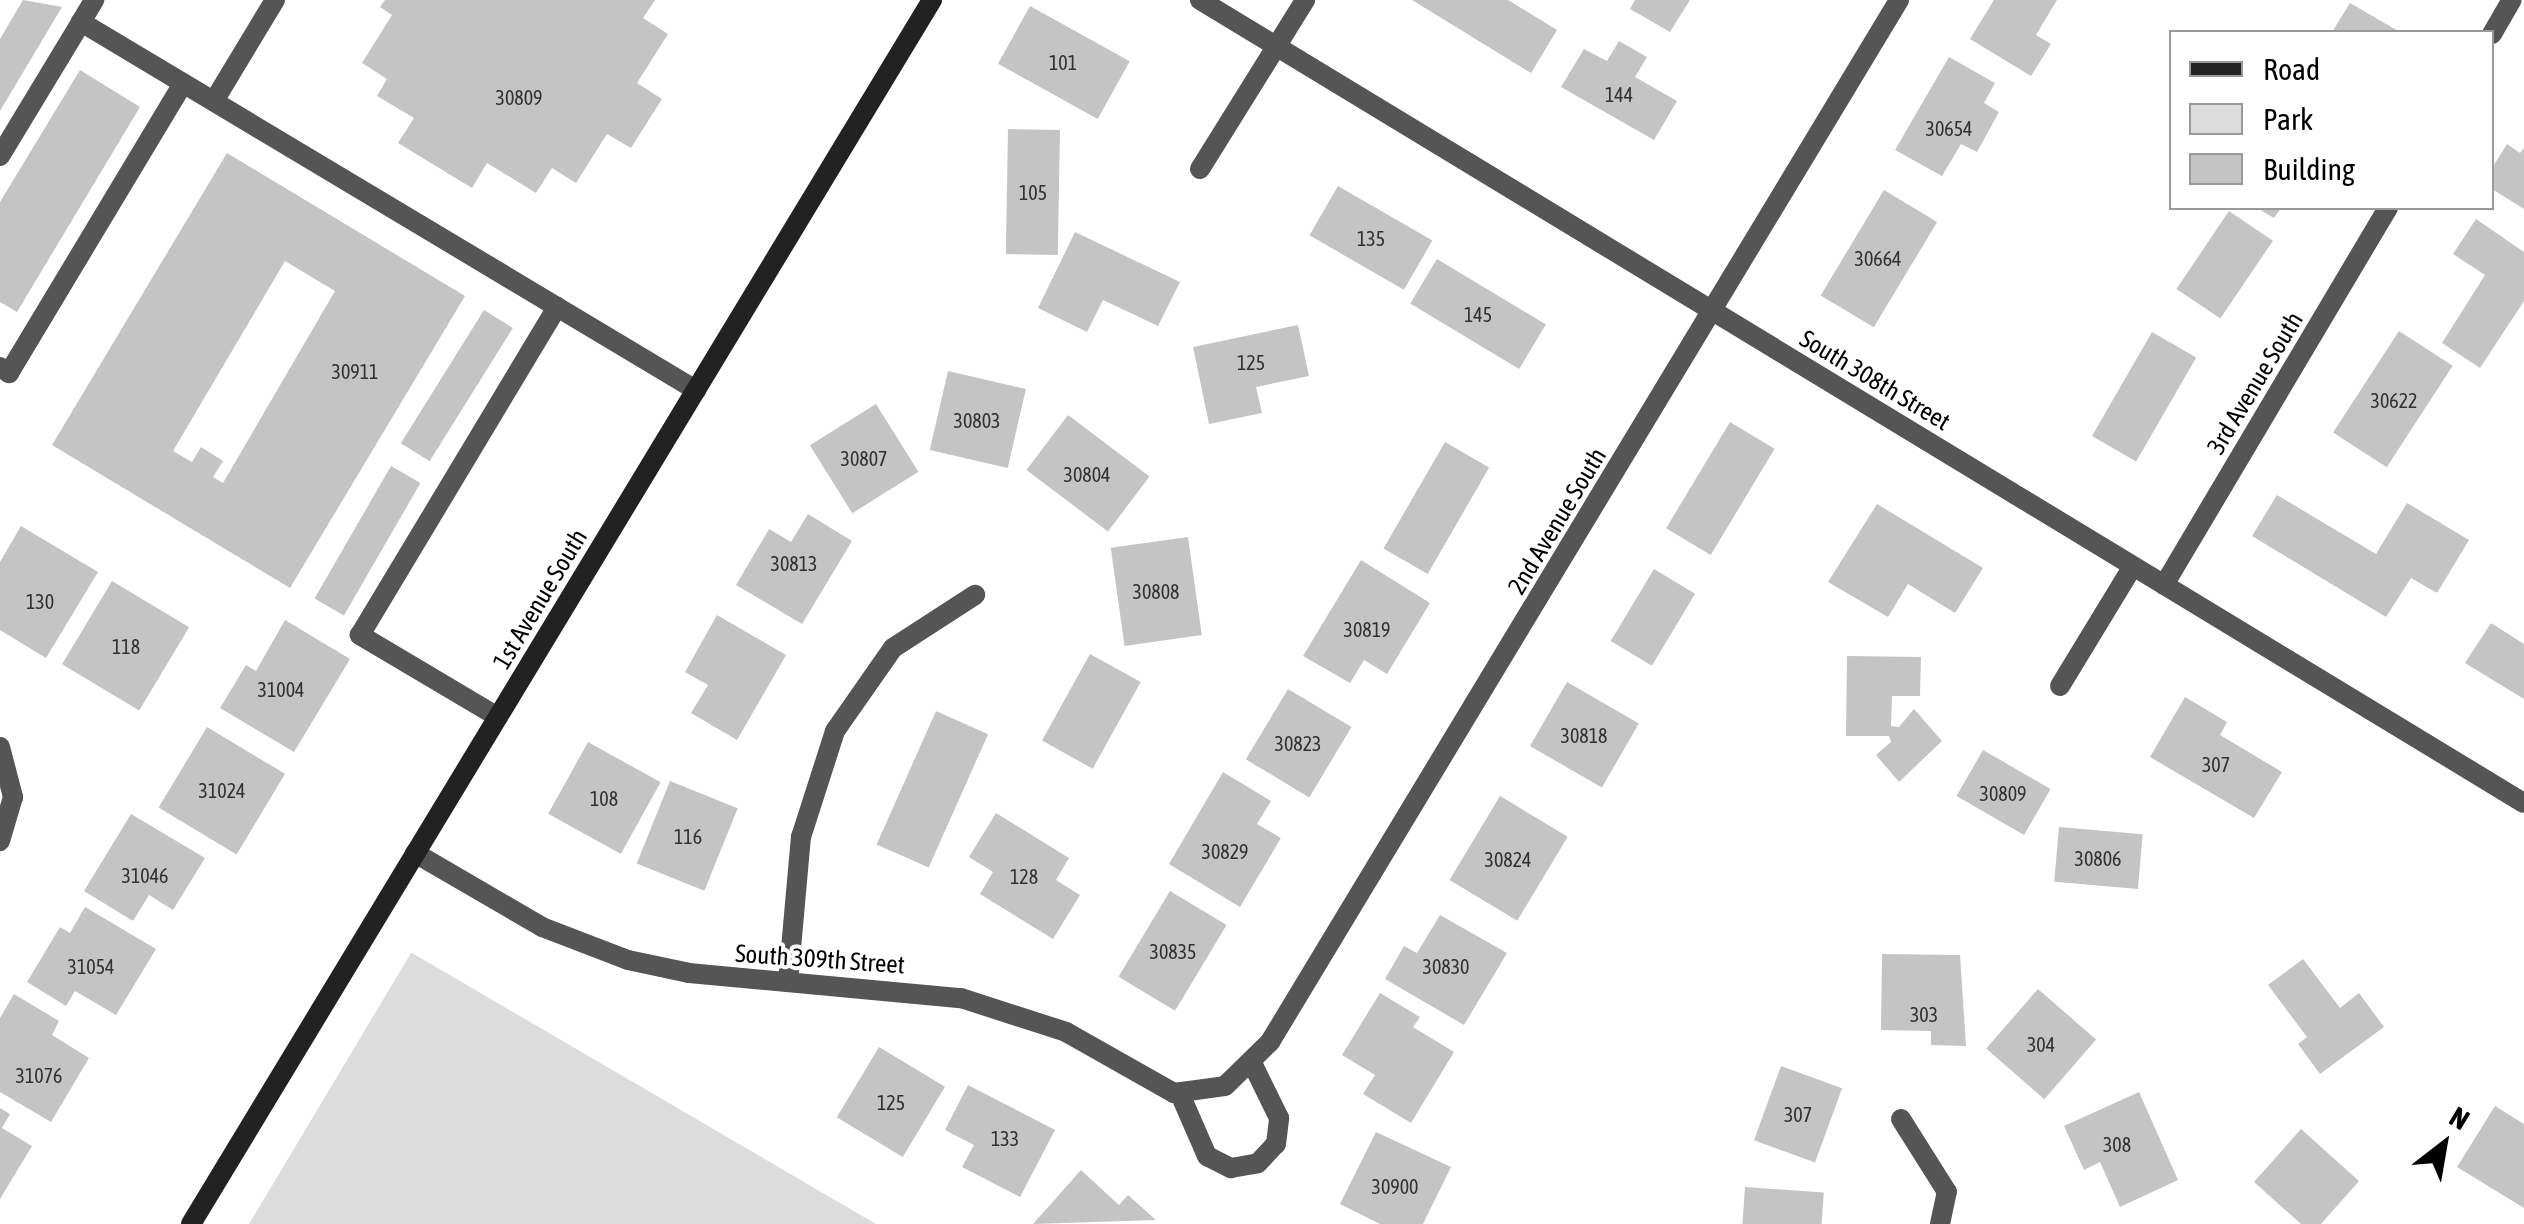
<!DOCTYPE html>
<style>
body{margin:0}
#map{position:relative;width:2524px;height:1224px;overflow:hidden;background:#fff;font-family:"Asap Condensed",sans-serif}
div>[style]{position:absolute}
.green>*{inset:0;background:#dcdcdc}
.building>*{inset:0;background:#c4c4c4;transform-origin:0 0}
.service>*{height:20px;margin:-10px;padding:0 10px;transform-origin:10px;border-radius:10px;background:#555}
.minor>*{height:20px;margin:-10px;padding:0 10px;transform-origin:10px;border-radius:10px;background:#555}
.secondary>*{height:20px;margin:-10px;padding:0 10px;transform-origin:10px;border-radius:10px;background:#222}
span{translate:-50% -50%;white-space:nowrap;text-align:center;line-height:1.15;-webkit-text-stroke:8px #fff;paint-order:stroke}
.number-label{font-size:20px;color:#313131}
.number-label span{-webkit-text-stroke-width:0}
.street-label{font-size:25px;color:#000}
.legend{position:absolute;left:2169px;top:30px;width:325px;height:180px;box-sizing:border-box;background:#fff;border:2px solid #999;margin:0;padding:12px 18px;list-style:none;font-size:30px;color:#000}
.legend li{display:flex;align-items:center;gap:20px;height:50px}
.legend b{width:50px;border:2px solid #999}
.north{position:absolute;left:2394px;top:1094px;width:100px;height:100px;-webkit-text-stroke:8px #fff;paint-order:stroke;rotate:31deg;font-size:28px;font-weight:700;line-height:40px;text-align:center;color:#000}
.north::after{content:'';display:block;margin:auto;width:35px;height:45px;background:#000;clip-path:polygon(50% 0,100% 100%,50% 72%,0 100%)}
</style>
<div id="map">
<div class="green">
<i style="clip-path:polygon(411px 953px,412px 953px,876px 1224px,249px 1224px)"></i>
</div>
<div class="building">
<i style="clip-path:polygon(23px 0,62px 7px,0 111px,0 39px)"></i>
<i style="clip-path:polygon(385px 0,655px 0,643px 18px,668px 34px,637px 83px,662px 99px,631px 148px,607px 134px,576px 183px,552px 168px,536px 193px,487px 163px,472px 188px,398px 143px,414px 118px,377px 96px,387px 79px,362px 63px,392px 15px,380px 7px)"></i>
<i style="clip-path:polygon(1412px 0,1508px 0,1557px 30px,1531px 73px)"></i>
<i style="clip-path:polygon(1635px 0,1690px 0,1670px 32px,1630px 9px)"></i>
<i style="clip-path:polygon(1994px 0,2057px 0,2036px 35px,2051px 44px,2031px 76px,1970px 39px)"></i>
<i style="clip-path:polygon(2350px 3px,2400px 32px,2332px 32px)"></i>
<i style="left:1030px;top:6px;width:114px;height:66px;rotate:29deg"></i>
<i style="clip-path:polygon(1619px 41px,1647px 57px,1635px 77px,1677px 101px,1654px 140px,1561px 87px,1584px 49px,1607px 61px)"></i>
<i style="clip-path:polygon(1949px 57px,1995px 83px,1984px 103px,1999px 112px,1977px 152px,1961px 144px,1942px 176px,1895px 150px)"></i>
<i style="clip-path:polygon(80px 70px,140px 107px,17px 312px,0 302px,0 202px)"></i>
<i style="left:1008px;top:129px;width:52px;height:125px;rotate:1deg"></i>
<i style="clip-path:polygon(2507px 144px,2520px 153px,2524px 148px,2524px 209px,2492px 189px,2492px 168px)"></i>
<i style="clip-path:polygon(evenodd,227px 153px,465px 296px,290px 588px,52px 445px,227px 153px,285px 261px,335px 291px,223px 483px,213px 477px,223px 461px,201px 447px,192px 462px,173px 451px,285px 261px)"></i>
<i style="left:1338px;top:186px;width:109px;height:57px;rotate:30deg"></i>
<i style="left:1884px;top:190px;width:62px;height:123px;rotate:31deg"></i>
<i style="clip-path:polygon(2257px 208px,2281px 208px,2274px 218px)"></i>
<i style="left:2229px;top:211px;width:53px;height:94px;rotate:34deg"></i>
<i style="clip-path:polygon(2476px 219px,2524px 252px,2524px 301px,2480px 368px,2442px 343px,2485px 275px,2453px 254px)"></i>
<i style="clip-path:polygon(1075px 232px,1180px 282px,1158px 326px,1103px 300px,1087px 332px,1038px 308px)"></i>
<i style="left:1437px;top:259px;width:127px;height:52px;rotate:31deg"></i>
<i style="left:484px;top:310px;width:34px;height:157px;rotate:32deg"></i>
<i style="clip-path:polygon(1298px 325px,1309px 376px,1256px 387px,1262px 413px,1209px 424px,1193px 347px)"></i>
<i style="left:2399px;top:331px;width:64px;height:121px;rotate:33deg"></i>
<i style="left:2152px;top:332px;width:51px;height:120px;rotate:30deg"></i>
<i style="left:948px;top:371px;width:80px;height:81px;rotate:13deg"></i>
<i style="left:876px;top:404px;width:80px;height:78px;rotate:58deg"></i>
<i style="left:1068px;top:415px;width:102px;height:69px;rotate:37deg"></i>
<i style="left:1730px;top:422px;width:52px;height:124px;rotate:31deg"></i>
<i style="left:1445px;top:442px;width:51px;height:123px;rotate:30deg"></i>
<i style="left:391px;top:466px;width:34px;height:153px;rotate:30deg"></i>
<i style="clip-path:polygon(2277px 495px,2376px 554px,2407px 503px,2469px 540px,2437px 593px,2411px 578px,2386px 617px,2252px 536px)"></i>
<i style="clip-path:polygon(1877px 504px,1983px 568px,1955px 613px,1908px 584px,1888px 617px,1828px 582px)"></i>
<i style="clip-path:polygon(808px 514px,852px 541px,802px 624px,736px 585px,769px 529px,791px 542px)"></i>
<i style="clip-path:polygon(21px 526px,98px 572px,46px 658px,0 630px,0 562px)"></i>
<i style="left:1188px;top:537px;width:99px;height:78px;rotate:82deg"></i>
<i style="clip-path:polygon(1361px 560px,1430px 603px,1387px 674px,1364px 660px,1350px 683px,1303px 656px)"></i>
<i style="left:1654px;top:569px;width:48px;height:84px;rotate:31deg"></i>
<i style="left:112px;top:581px;width:90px;height:97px;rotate:31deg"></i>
<i style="clip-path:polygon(717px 615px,786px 655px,737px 740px,691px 713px,708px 685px,685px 672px)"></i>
<i style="clip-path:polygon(285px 620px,350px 659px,294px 752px,220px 708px,246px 665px,256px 671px)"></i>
<i style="clip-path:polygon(2491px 623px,2524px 644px,2524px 699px,2465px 663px)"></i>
<i style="left:1090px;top:654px;width:58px;height:99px;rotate:29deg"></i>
<i style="clip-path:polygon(1847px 656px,1921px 657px,1920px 696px,1892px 696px,1891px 726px,1899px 727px,1914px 709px,1942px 741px,1899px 782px,1876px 755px,1891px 742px,1889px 736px,1846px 736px)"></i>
<i style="left:1567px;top:682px;width:83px;height:74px;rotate:30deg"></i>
<i style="left:1288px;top:689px;width:74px;height:82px;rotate:31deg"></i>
<i style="clip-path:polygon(2185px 697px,2227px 722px,2220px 735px,2282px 772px,2254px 818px,2150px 757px)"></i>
<i style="left:936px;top:711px;width:57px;height:146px;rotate:24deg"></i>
<i style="left:207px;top:727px;width:91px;height:94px;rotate:31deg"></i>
<i style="left:588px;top:742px;width:83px;height:82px;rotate:29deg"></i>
<i style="left:1983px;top:750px;width:78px;height:53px;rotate:30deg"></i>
<i style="clip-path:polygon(1223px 772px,1271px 801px,1257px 824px,1281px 838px,1240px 907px,1169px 864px)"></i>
<i style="left:670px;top:781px;width:73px;height:89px;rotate:22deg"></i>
<i style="left:1500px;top:796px;width:79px;height:98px;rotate:31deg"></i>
<i style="clip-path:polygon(996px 813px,1069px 858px,1056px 880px,1080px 895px,1053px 939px,980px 894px,993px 872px,969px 857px)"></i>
<i style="clip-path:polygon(131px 814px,205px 858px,173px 910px,149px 895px,133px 921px,84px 891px)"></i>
<i style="left:2059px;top:827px;width:84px;height:55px;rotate:5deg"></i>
<i style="left:1170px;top:891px;width:66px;height:100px;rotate:31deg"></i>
<i style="clip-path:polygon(85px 907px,156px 949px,116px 1015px,75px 991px,66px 1006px,27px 982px,60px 927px,70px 933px)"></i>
<i style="clip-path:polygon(1440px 915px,1507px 953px,1464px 1025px,1385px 979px,1404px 946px,1417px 953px)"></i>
<i style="clip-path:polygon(1882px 954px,1960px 955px,1966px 1046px,1931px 1045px,1931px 1031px,1881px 1030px)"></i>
<i style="clip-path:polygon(2303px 959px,2340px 1008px,2359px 993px,2384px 1027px,2320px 1074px,2298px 1044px,2307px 1037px,2268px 985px)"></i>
<i style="left:2038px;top:989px;width:77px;height:79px;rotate:41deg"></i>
<i style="clip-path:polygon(1380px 993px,1420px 1017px,1413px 1027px,1454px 1052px,1411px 1123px,1363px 1094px,1375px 1075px,1342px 1055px)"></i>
<i style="clip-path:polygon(14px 994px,59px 1021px,52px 1035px,89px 1058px,51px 1122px,0 1092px,0 1018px)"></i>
<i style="left:879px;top:1047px;width:77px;height:82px;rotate:31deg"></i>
<i style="left:1781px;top:1066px;width:65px;height:79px;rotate:20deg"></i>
<i style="clip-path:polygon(968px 1085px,1055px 1130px,1020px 1197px,962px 1167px,974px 1145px,945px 1130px)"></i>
<i style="clip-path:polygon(2139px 1092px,2178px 1180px,2120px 1207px,2100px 1162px,2084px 1170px,2064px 1126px)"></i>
<i style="clip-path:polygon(2495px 1106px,2524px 1124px,2524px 1208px,2457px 1167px)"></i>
<i style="clip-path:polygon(0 1108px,10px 1114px,2px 1128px,32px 1146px,0 1199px)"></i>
<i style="clip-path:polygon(2301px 1129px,2359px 1181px,2321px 1224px,2301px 1224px,2254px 1182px)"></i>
<i style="clip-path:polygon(1376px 1132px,1451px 1167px,1423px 1224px,1380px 1224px,1340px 1204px)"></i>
<i style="clip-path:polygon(1081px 1170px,1119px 1205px,1128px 1195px,1156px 1220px,1033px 1224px)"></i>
<i style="left:1745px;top:1187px;width:79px;height:37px;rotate:4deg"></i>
</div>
<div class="service">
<i style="left:81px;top:22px;width:26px;rotate:-59deg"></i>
<i style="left:214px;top:101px;width:118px;rotate:-58.9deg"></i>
<i style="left:0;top:156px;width:157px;rotate:-58.8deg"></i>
<i style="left:81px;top:22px;width:717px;rotate:30.9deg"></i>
<i style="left:0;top:367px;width:11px;rotate:34deg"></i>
<i style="left:9px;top:373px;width:338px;rotate:-59deg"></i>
<i style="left:498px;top:717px;width:161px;rotate:-149.3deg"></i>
<i style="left:360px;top:635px;width:383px;rotate:-59deg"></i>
<i style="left:1901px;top:1119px;width:86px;rotate:57.8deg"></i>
</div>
<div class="minor">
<i style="left:1200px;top:0;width:1548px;rotate:31.24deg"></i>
<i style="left:2492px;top:34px;width:39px;rotate:-60deg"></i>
<i style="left:1200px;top:169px;width:199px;rotate:-58.1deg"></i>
<i style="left:2164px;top:585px;width:439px;rotate:-59.3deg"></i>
<i style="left:2060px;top:686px;width:140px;rotate:-58.7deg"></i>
<i style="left:0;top:747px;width:52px;rotate:75.4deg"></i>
<i style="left:13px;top:797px;width:46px;rotate:106.5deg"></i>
<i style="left:415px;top:853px;width:147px;rotate:30.2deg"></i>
<i style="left:542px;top:927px;width:92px;rotate:21deg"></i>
<i style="left:628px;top:960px;width:62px;rotate:12deg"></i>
<i style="left:689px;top:973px;width:273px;rotate:5.3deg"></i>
<i style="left:961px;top:998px;width:110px;rotate:17.9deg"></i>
<i style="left:1066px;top:1032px;width:124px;rotate:29.5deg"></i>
<i style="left:1174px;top:1093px;width:51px;rotate:-7.8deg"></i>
<i style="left:1225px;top:1086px;width:63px;rotate:-44.4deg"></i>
<i style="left:1270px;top:1042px;width:1217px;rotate:-58.88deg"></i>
<i style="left:788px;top:982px;width:146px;rotate:-84.9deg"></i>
<i style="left:801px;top:837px;width:111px;rotate:-72.2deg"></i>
<i style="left:835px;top:731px;width:101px;rotate:-55.1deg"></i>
<i style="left:893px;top:648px;width:98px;rotate:-32.9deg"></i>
<i style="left:1180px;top:1094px;width:68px;rotate:66.5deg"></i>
<i style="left:1207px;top:1156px;width:27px;rotate:27deg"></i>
<i style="left:1231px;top:1168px;width:27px;rotate:-10deg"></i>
<i style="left:1258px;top:1163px;width:26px;rotate:-47deg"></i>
<i style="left:1276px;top:1144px;width:26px;rotate:-83deg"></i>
<i style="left:1279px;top:1118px;width:59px;rotate:-116.1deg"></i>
<i style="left:1940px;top:1224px;width:33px;rotate:-78deg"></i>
</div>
<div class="secondary">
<i style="left:191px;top:1224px;width:1431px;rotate:-58.81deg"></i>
</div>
<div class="number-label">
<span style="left:1063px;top:62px">101</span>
<span style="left:1619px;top:94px">144</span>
<span style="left:519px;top:97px">30809</span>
<span style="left:1949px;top:128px">30654</span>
<span style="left:1033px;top:192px">105</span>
<span style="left:1371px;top:238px">135</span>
<span style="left:1878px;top:258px">30664</span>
<span style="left:1478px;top:314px">145</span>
<span style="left:1251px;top:362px">125</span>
<span style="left:355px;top:371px">30911</span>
<span style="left:2394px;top:400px">30622</span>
<span style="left:977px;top:420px">30803</span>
<span style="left:864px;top:458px">30807</span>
<span style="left:1087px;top:474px">30804</span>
<span style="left:794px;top:563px">30813</span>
<span style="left:1156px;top:591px">30808</span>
<span style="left:40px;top:601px">130</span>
<span style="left:1367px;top:629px">30819</span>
<span style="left:126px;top:646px">118</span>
<span style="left:281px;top:689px">31004</span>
<span style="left:1584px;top:735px">30818</span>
<span style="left:1298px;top:743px">30823</span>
<span style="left:2216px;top:764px">307</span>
<span style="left:222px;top:790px">31024</span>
<span style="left:2003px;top:793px">30809</span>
<span style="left:604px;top:798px">108</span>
<span style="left:688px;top:836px">116</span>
<span style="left:1225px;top:851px">30829</span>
<span style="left:2098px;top:858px">30806</span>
<span style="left:1508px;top:859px">30824</span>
<span style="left:145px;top:875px">31046</span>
<span style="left:1024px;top:876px">128</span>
<span style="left:1173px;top:951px">30835</span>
<span style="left:91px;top:966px">31054</span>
<span style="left:1446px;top:966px">30830</span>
<span style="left:1924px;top:1014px">303</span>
<span style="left:2041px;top:1044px">304</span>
<span style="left:39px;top:1075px">31076</span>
<span style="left:891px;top:1102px">125</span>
<span style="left:1798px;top:1114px">307</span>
<span style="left:1005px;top:1138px">133</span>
<span style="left:2117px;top:1144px">308</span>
<span style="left:1395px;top:1186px">30900</span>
</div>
<div class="street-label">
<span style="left:1875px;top:380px;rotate:31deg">South 308th Street</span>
<span style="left:2255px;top:383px;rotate:-59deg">3rd Avenue South</span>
<span style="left:1557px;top:521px;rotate:-59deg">2nd Avenue South</span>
<span style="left:540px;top:599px;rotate:-59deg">1st Avenue South</span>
<span style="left:820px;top:959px;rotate:4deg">South 309th Street</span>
</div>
<ul class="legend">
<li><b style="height:12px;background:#222"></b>Road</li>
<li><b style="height:28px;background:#dcdcdc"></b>Park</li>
<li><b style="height:28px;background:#c4c4c4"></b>Building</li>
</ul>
<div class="north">N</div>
</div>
